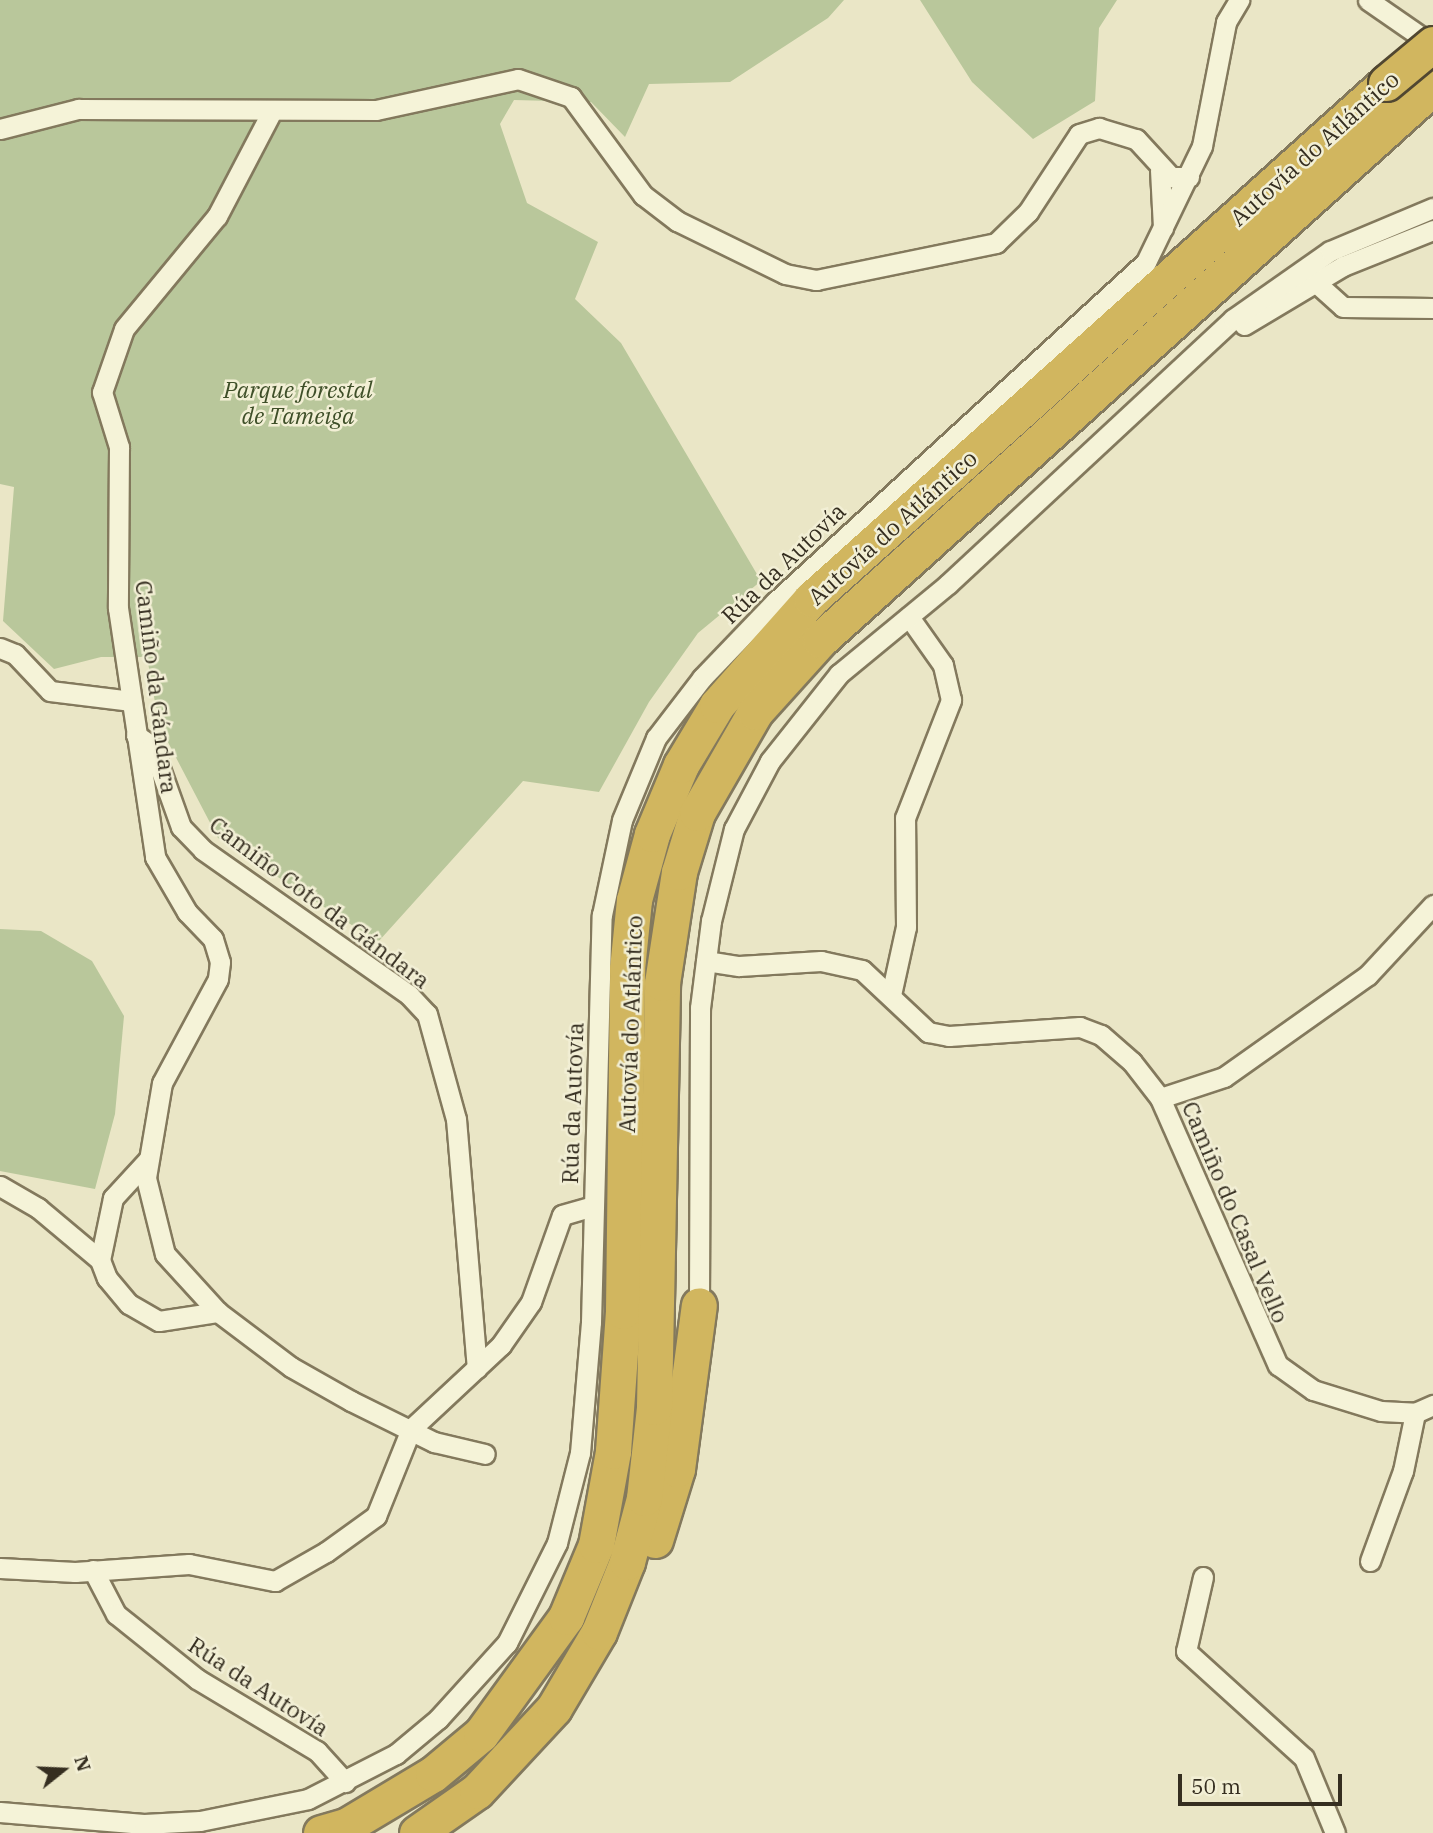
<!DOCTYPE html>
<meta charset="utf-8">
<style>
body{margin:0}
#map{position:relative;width:1433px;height:1833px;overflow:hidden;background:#eae6c6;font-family:"IBM Plex Serif",serif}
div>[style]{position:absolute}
.green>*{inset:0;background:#b9c79b}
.roads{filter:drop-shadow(2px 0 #83795d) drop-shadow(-2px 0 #83795d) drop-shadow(0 2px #83795d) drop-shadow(0 -2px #83795d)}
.minor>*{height:19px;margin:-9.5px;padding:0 9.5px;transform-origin:9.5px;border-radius:9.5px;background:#f5f3d8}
.motorway>*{height:35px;margin:-17.5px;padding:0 17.5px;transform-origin:17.5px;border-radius:17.5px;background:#d1b65f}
.bridges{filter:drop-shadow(2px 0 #514731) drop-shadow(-2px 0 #514731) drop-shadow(0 2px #514731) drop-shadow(0 -2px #514731)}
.motorway-bridge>*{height:35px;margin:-17.5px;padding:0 17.5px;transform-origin:17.5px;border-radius:17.5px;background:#d1b65f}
span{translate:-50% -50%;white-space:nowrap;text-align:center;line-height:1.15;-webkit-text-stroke:5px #f2efd5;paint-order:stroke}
.street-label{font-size:23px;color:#352e20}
.park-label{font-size:23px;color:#3e4f28;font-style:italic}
.north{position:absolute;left:28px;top:1735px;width:70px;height:70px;-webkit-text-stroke:5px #f2efd5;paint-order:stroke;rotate:72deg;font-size:19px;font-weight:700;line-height:28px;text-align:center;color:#352e20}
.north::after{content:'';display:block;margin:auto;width:24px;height:32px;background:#352e20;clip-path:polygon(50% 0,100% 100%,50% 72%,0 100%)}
.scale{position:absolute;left:1178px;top:1774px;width:164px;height:32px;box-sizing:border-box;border:4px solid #352e20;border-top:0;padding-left:9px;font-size:21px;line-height:24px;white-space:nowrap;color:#352e20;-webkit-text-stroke:5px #f2efd5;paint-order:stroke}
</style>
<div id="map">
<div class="green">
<i style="clip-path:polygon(0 0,844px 0,828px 18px,730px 82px,649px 84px,625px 137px,591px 102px,514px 100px,500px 124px,527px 203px,598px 242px,575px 299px,621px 343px,761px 581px,698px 633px,649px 702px,599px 792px,523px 781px,378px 942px,218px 838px,159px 725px,147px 657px,101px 657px,54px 669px,3px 621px,14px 487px,0 484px)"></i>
<i style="clip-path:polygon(920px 0,1117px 0,1099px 28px,1095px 101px,1033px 139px,972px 82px)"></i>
<i style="clip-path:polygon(0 929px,41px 931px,92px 961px,124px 1016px,115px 1114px,95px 1189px,0 1171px)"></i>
</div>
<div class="roads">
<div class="minor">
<i style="left:1368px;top:0;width:79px;rotate:34.7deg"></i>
<i style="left:272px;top:111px;width:119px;rotate:117.6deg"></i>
<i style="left:217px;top:216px;width:146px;rotate:129.5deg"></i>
<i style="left:124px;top:329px;width:67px;rotate:109.2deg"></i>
<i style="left:102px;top:392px;width:58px;rotate:72.8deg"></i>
<i style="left:119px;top:447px;width:161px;rotate:90.4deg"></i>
<i style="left:118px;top:608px;width:252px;rotate:81.5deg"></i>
<i style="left:155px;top:857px;width:64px;rotate:59.8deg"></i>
<i style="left:187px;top:912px;width:37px;rotate:46deg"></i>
<i style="left:213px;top:939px;width:24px;rotate:73deg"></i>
<i style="left:220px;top:962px;width:17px;rotate:97deg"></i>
<i style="left:218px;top:979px;width:118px;rotate:118.3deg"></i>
<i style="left:162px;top:1083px;width:96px;rotate:99.6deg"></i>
<i style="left:146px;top:1178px;width:78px;rotate:76deg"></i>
<i style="left:165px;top:1254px;width:79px;rotate:47.6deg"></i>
<i style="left:218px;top:1312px;width:91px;rotate:37deg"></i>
<i style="left:291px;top:1367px;width:69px;rotate:29.5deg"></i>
<i style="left:351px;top:1401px;width:93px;rotate:26.3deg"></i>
<i style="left:434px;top:1442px;width:52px;rotate:13.2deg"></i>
<i style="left:0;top:129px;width:81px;rotate:-14.4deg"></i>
<i style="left:78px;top:109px;width:298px;rotate:0.2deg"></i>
<i style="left:376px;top:110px;width:145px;rotate:-12.3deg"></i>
<i style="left:518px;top:79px;width:56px;rotate:18.8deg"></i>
<i style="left:571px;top:97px;width:122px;rotate:53.7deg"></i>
<i style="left:643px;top:195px;width:43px;rotate:37.4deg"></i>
<i style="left:677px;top:221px;width:120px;rotate:26.1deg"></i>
<i style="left:785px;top:274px;width:32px;rotate:11deg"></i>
<i style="left:816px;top:280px;width:184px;rotate:-11.6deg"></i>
<i style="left:996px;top:243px;width:45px;rotate:-44.1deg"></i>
<i style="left:1028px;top:212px;width:93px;rotate:-56.8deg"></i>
<i style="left:1079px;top:134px;width:21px;rotate:-17deg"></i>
<i style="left:1099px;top:128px;width:39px;rotate:17deg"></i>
<i style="left:1136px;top:139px;width:52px;rotate:47.4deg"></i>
<i style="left:1171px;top:177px;width:18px"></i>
<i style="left:1160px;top:170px;width:58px;rotate:87deg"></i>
<i style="left:1304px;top:272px;width:52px;rotate:41.9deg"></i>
<i style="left:1343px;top:307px;width:90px;rotate:0.6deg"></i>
<i style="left:1244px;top:325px;width:115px;rotate:-30.8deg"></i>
<i style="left:1343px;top:266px;width:97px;rotate:-21.8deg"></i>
<i style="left:0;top:648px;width:16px;rotate:22deg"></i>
<i style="left:15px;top:654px;width:51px;rotate:46.6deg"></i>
<i style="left:50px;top:691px;width:82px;rotate:7deg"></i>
<i style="left:136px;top:735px;width:19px;rotate:35deg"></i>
<i style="left:152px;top:746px;width:86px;rotate:70.3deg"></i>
<i style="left:181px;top:827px;width:32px;rotate:46deg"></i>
<i style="left:203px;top:850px;width:252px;rotate:35.1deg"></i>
<i style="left:409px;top:995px;width:26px;rotate:47deg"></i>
<i style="left:427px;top:1014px;width:109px;rotate:74.6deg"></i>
<i style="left:456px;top:1119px;width:250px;rotate:85.2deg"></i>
<i style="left:1433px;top:905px;width:96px;rotate:132.9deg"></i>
<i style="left:1368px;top:975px;width:176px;rotate:144.7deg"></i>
<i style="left:1224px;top:1077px;width:67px;rotate:161.8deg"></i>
<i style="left:1160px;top:1098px;width:292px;rotate:66.2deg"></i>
<i style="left:1278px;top:1365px;width:43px;rotate:35.5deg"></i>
<i style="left:1313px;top:1390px;width:71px;rotate:17.2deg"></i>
<i style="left:1381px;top:1411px;width:34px;rotate:3deg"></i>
<i style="left:1415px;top:1413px;width:20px;rotate:-24deg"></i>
<i style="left:706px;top:961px;width:33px;rotate:9deg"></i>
<i style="left:739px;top:966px;width:82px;rotate:-3.5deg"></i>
<i style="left:821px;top:961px;width:42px;rotate:12.4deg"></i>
<i style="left:862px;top:970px;width:91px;rotate:43.2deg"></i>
<i style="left:928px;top:1032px;width:21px;rotate:11deg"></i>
<i style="left:949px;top:1036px;width:131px;rotate:-3.9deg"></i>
<i style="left:1080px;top:1027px;width:22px;rotate:21deg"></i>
<i style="left:1101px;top:1035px;width:41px;rotate:41.1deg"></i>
<i style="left:1132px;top:1062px;width:46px;rotate:52.1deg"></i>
<i style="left:891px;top:995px;width:70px;rotate:-77.6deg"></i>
<i style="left:906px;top:927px;width:109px;rotate:-90.5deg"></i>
<i style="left:905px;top:818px;width:127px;rotate:-68.7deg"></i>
<i style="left:951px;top:700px;width:36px;rotate:-103deg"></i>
<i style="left:943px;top:665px;width:59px;rotate:-125.3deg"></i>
<i style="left:148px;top:1160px;width:52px;rotate:132.6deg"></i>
<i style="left:113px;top:1198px;width:63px;rotate:101.8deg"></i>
<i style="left:100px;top:1260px;width:19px;rotate:69deg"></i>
<i style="left:107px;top:1278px;width:34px;rotate:50deg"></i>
<i style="left:129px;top:1304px;width:34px;rotate:30deg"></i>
<i style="left:159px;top:1321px;width:60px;rotate:-8.7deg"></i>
<i style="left:0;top:1186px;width:44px;rotate:30.1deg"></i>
<i style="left:38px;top:1208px;width:81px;rotate:40deg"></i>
<i style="left:699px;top:1305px;width:297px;rotate:-89.8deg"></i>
<i style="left:700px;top:1008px;width:88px;rotate:-82.8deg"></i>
<i style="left:711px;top:921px;width:95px;rotate:-76deg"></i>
<i style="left:734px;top:829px;width:77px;rotate:-62.1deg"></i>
<i style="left:770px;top:761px;width:111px;rotate:-51.6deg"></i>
<i style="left:839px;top:674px;width:141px;rotate:-39.5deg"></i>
<i style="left:948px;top:584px;width:389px;rotate:-42.9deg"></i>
<i style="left:1233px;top:319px;width:118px;rotate:-35deg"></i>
<i style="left:1330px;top:251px;width:112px;rotate:-22.7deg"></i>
<i style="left:1370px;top:1561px;width:96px;rotate:-69.9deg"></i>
<i style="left:1403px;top:1471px;width:59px;rotate:-78.3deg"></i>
<i style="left:0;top:1568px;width:75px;rotate:3.1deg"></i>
<i style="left:75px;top:1572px;width:114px;rotate:-4deg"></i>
<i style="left:189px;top:1564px;width:88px;rotate:11.2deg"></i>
<i style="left:275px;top:1581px;width:59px;rotate:-29.6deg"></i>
<i style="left:326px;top:1552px;width:62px;rotate:-35.8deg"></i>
<i style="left:376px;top:1516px;width:94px;rotate:-68.1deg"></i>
<i style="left:411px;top:1429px;width:123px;rotate:-43deg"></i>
<i style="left:501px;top:1345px;width:52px;rotate:-55.1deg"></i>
<i style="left:531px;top:1302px;width:92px;rotate:-70.4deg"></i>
<i style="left:562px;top:1215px;width:33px;rotate:-16deg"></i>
<i style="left:93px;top:1570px;width:50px;rotate:62.4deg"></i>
<i style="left:116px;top:1614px;width:104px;rotate:38.7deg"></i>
<i style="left:197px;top:1679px;width:140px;rotate:31deg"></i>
<i style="left:317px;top:1751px;width:42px;rotate:47.9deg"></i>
<i style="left:1203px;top:1577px;width:76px;rotate:102.9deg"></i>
<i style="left:1186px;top:1651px;width:159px;rotate:42.2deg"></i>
<i style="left:1304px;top:1758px;width:81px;rotate:67.5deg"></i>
<i style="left:0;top:1812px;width:144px;rotate:4.8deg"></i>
<i style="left:144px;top:1824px;width:56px;rotate:-3.1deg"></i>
<i style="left:200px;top:1821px;width:110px;rotate:-11.5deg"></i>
<i style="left:308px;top:1799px;width:99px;rotate:-27.1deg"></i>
<i style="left:396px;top:1754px;width:55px;rotate:-39.8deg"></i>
<i style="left:438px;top:1719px;width:103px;rotate:-47.8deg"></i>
<i style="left:507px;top:1643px;width:112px;rotate:-63.4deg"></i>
<i style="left:557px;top:1543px;width:93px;rotate:-75.7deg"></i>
<i style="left:580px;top:1453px;width:131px;rotate:-85.2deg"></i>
<i style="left:591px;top:1322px;width:407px;rotate:-88.5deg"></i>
<i style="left:602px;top:915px;width:97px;rotate:-78.1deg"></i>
<i style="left:622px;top:820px;width:89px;rotate:-67.5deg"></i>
<i style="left:656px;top:738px;width:76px;rotate:-52.5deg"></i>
<i style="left:702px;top:678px;width:105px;rotate:-46.2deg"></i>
<i style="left:775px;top:602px;width:503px;rotate:-42.5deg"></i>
<i style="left:1146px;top:262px;width:129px;rotate:-64.2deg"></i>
<i style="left:1202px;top:146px;width:126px;rotate:-79deg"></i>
<i style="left:1226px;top:22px;width:26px;rotate:-59deg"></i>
</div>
<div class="motorway">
<i style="left:655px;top:1540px;width:74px;rotate:-72.8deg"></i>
<i style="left:677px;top:1469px;width:165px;rotate:-82.4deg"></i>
<i style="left:321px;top:1833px;width:26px;rotate:-16deg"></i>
<i style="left:346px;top:1826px;width:101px;rotate:-30.9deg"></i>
<i style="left:433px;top:1774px;width:62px;rotate:-39.8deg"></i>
<i style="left:481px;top:1734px;width:145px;rotate:-54deg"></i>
<i style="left:566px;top:1617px;width:78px;rotate:-67.4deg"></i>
<i style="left:596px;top:1545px;width:96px;rotate:-79.7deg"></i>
<i style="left:613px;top:1451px;width:140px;rotate:-85.9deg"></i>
<i style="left:623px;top:1311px;width:342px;rotate:-89.3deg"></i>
<i style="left:627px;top:969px;width:69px;rotate:-84.2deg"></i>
<i style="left:634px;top:900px;width:68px;rotate:-74.7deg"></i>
<i style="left:652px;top:834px;width:75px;rotate:-67.2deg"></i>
<i style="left:681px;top:765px;width:70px;rotate:-59deg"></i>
<i style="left:717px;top:705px;width:142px;rotate:-48.4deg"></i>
<i style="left:811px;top:599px;width:773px;rotate:-41.9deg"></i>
<i style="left:417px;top:1833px;width:73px;rotate:-35deg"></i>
<i style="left:477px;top:1791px;width:113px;rotate:-47.1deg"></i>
<i style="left:554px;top:1708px;width:88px;rotate:-59.4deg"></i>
<i style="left:599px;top:1632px;width:75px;rotate:-68.2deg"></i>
<i style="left:627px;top:1562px;width:66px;rotate:-75.1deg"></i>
<i style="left:644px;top:1498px;width:92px;rotate:-83.7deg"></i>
<i style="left:654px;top:1407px;width:424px;rotate:-88.9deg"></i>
<i style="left:662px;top:983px;width:112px;rotate:-81.3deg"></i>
<i style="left:679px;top:872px;width:62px;rotate:-73deg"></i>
<i style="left:697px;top:813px;width:116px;rotate:-60.1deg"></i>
<i style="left:755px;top:712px;width:97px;rotate:-47.9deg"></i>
<i style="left:820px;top:640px;width:826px;rotate:-42.05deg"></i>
</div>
</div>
<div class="bridges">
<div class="motorway-bridge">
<i style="left:1386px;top:83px;width:61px;rotate:-39.7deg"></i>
</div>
</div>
<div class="street-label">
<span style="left:1314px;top:148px;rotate:-42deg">Autovía do Atlántico</span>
<span style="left:892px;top:527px;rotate:-42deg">Autovía do Atlántico</span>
<span style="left:783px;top:563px;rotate:-44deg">Rúa da Autovía</span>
<span style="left:157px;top:687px;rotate:83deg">Camiño da Gándara</span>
<span style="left:320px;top:902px;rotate:37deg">Camiño Coto da Gándara</span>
<span style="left:630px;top:1024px;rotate:-88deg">Autovía do Atlántico</span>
<span style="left:572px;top:1103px;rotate:-88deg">Rúa da Autovía</span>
<span style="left:1236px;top:1212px;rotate:67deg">Camiño do Casal Vello</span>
<span style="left:259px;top:1686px;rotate:33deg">Rúa da Autovía</span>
</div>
<div class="park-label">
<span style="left:298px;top:402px">Parque forestal<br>de Tameiga</span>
</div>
<div class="north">N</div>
<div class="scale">50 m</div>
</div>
